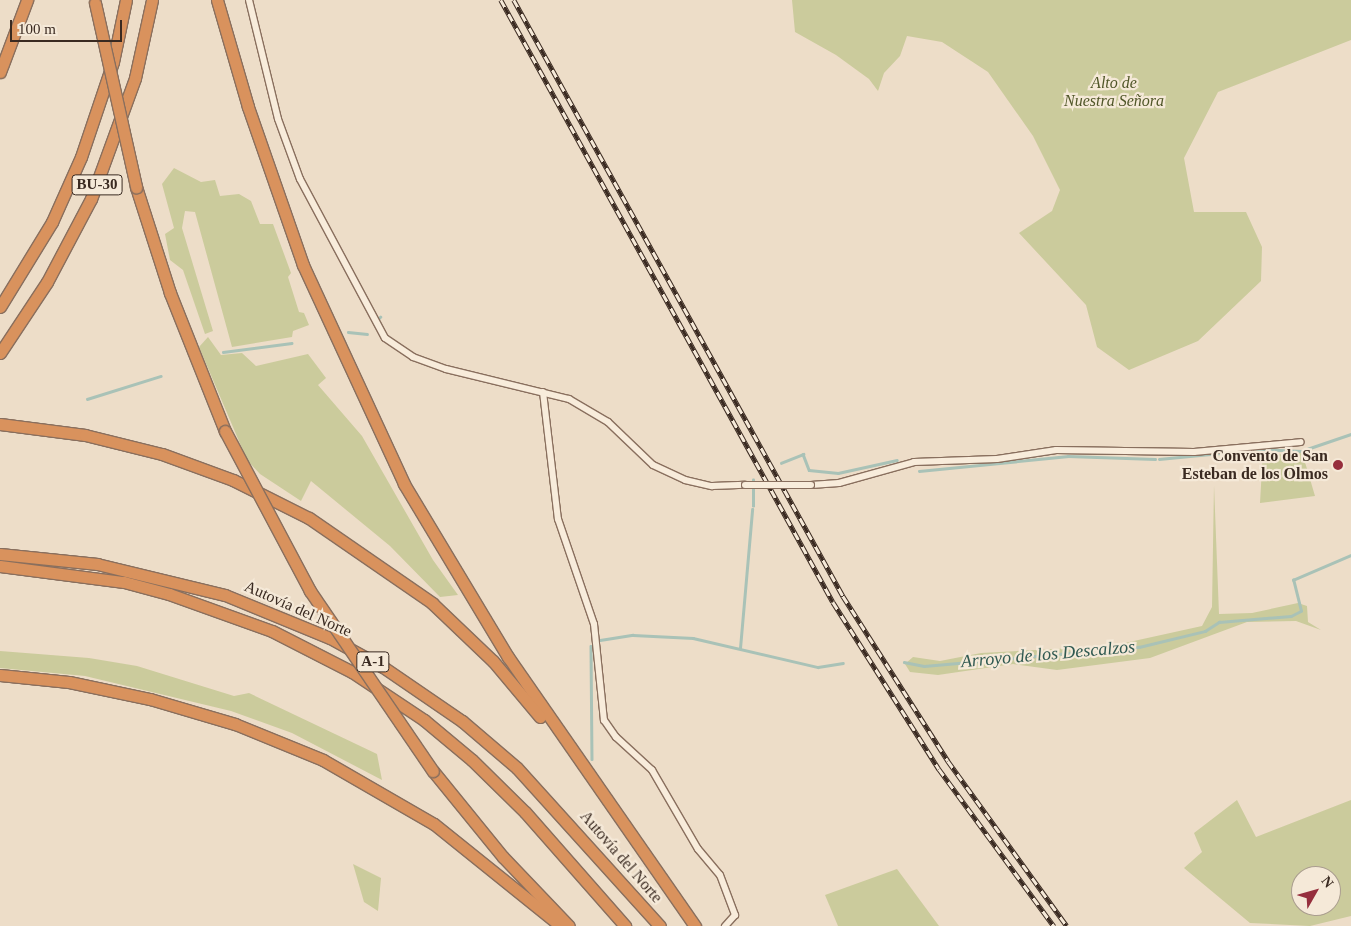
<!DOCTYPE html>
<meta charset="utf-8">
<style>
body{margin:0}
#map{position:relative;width:1351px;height:926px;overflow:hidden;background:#edddc8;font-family:Georgia,serif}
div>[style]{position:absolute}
.green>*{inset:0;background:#cbcb9c}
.stream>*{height:2.5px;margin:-1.25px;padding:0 1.25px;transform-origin:1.25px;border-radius:1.25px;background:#a9c2b7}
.roads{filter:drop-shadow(1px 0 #896f5e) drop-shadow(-1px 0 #896f5e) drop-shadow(0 1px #896f5e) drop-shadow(0 -1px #896f5e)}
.minor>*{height:6px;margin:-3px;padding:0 3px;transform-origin:3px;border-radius:3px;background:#f8ecdb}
.motorway>*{height:11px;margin:-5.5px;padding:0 5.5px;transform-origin:5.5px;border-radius:5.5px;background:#d9925d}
.rail>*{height:4.5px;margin-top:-2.25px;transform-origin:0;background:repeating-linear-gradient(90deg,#f5e9d8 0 8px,#3a2a21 0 16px);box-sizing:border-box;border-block:1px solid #3a2a21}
.bridges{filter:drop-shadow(1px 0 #896f5e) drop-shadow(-1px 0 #896f5e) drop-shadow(0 1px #896f5e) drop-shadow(0 -1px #896f5e)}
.minor-bridge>*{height:6px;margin:-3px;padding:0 3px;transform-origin:3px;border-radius:3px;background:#f8ecdb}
.motorway-bridge>*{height:11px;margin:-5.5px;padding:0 5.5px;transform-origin:5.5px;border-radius:5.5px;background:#d9925d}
.dots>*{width:14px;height:14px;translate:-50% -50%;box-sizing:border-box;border:2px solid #f5e9d8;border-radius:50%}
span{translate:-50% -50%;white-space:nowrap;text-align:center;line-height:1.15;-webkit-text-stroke:4.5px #f5e9d8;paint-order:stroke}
.shield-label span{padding:1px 4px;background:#f5e9d8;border:1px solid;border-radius:4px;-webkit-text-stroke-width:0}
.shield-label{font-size:15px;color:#3a2a21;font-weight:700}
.park-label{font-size:16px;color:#505628;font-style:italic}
.poi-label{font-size:16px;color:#3a2a21;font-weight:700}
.right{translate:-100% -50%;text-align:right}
.street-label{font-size:16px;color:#3a2a21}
.water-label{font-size:18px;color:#305951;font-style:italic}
.north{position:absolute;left:1291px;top:866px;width:50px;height:50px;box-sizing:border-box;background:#f5e9d8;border:1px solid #aa9d8f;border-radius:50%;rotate:52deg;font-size:14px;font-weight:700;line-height:20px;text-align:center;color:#3a2a21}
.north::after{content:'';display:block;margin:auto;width:18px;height:22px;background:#962f3d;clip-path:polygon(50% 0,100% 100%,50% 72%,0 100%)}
.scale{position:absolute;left:10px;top:20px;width:112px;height:22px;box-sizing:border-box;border:2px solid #3a2a21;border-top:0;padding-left:6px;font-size:15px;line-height:18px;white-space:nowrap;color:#3a2a21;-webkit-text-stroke:4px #f5e9d8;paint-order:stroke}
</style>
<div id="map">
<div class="green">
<i style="clip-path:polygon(792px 0,1351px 0,1351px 40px,1218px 92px,1184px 158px,1194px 212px,1246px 212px,1262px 247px,1261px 281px,1198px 341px,1129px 370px,1097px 347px,1086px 305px,1019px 233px,1052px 211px,1060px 190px,1033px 136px,988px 72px,942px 42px,907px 36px,900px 56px,884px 73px,878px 91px,869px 79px,836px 55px,795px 32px)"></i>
<i style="clip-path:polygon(174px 168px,201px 182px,215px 180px,220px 196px,239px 194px,251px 201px,260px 224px,273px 224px,291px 273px,288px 277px,299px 312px,304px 313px,309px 325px,293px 331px,292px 337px,232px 347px,195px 212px,185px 211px,182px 228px,213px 331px,205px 334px,183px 270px,170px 260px,165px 234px,174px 228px,162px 184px)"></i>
<i style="clip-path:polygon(208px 337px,221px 355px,242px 353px,256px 366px,308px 354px,326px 378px,318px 385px,362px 436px,433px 560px,458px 595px,440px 597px,390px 546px,311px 481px,301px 501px,260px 474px,247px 460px,199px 347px)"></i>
<i style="clip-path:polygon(1263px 450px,1283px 455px,1284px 452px,1302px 452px,1315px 496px,1260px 503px)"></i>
<i style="clip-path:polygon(1214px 485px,1219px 614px,1252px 613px,1298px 603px,1307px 606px,1308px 622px,1321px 630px,1296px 621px,1247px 622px,1150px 658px,1057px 670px,1013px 664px,938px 675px,910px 672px,905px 664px,913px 657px,940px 661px,981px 653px,1111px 646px,1202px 626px,1212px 607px)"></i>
<i style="clip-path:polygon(0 651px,89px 658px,137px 666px,234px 696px,249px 693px,377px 754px,382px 780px,292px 733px,231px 711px,85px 676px,0 668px)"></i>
<i style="clip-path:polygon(evenodd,1237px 800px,1256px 837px,1351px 800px,1351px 916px,1310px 926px,1250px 923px,1184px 868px,1202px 852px,1194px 833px,1237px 800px,1301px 876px,1331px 876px,1331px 906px,1301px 906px,1301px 876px)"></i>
<i style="clip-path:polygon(353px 864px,381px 878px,378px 911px,364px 902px)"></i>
<i style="clip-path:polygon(897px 869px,939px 926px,838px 926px,825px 895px)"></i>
</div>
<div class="stream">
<i style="left:378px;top:319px;width:3px;rotate:-45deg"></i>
<i style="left:348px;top:332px;width:19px;rotate:6deg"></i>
<i style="left:223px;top:352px;width:69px;rotate:-7.5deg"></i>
<i style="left:87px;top:399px;width:77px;rotate:-17.3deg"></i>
<i style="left:1307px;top:449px;width:46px;rotate:-18.8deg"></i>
<i style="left:1159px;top:459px;width:103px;rotate:-5.5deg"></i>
<i style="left:1262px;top:449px;width:39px;rotate:3deg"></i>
<i style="left:781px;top:463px;width:24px;rotate:-22deg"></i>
<i style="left:803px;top:454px;width:17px;rotate:69deg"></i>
<i style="left:809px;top:470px;width:29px;rotate:6deg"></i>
<i style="left:838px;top:473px;width:60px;rotate:-12.4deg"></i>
<i style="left:919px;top:471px;width:150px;rotate:-5.7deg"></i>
<i style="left:1068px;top:456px;width:87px;rotate:2deg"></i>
<i style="left:753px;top:506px;width:26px;rotate:-90deg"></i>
<i style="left:600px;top:640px;width:33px;rotate:-9deg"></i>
<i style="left:633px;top:635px;width:60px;rotate:2.9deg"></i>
<i style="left:693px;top:638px;width:128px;rotate:13.1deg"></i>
<i style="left:818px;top:667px;width:25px;rotate:-9deg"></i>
<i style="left:591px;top:646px;width:113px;rotate:89.5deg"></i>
<i style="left:740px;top:648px;width:139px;rotate:-85deg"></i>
<i style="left:904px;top:662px;width:20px;rotate:11deg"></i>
<i style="left:924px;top:666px;width:216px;rotate:-5.1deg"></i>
<i style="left:1139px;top:647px;width:68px;rotate:-13.6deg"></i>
<i style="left:1205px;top:631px;width:17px;rotate:-33deg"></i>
<i style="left:1219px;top:622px;width:72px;rotate:-4.8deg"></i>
<i style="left:1291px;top:616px;width:11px;rotate:-27deg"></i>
<i style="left:1301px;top:611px;width:32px;rotate:-104deg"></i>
<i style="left:1293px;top:580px;width:63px;rotate:-23.3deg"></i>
</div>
<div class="roads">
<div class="minor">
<i style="left:249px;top:0;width:122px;rotate:76.3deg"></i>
<i style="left:278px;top:119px;width:64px;rotate:69.9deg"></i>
<i style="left:300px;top:179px;width:180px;rotate:61.9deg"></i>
<i style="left:385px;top:338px;width:34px;rotate:34deg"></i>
<i style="left:413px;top:357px;width:35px;rotate:20deg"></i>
<i style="left:446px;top:369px;width:127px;rotate:13.7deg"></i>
<i style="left:569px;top:399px;width:45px;rotate:30.5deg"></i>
<i style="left:608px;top:422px;width:62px;rotate:43.7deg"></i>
<i style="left:653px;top:465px;width:35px;rotate:25deg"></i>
<i style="left:685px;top:480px;width:28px;rotate:13deg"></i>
<i style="left:712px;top:486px;width:33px;rotate:-2deg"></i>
<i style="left:543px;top:392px;width:128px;rotate:83.3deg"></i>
<i style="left:558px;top:519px;width:111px;rotate:71.1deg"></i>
<i style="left:594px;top:624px;width:97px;rotate:84.1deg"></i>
<i style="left:604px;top:720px;width:21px;rotate:55deg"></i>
<i style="left:616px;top:737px;width:49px;rotate:42.5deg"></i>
<i style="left:652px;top:770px;width:91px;rotate:59.8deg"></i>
<i style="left:698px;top:849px;width:34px;rotate:50deg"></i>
<i style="left:720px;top:875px;width:43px;rotate:69.4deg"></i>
<i style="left:735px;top:915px;width:15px;rotate:132deg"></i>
<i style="left:811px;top:485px;width:28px;rotate:-4deg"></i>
<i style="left:839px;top:483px;width:78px;rotate:-15.6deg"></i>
<i style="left:914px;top:462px;width:83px;rotate:-2.1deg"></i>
<i style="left:997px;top:459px;width:60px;rotate:-8.7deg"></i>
<i style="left:1056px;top:450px;width:138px;rotate:0.8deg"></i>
<i style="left:1194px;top:452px;width:107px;rotate:-5.3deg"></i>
</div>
<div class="motorway">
<i style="left:217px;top:0;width:111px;rotate:73.8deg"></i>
<i style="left:248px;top:107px;width:167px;rotate:70.8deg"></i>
<i style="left:303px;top:265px;width:241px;rotate:65.2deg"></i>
<i style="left:404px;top:484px;width:202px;rotate:59deg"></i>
<i style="left:508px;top:657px;width:328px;rotate:55.2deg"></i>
<i style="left:0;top:72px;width:77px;rotate:-69.4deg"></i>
<i style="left:136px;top:187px;width:111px;rotate:72.2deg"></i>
<i style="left:170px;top:293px;width:149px;rotate:68.3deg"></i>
<i style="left:0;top:307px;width:100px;rotate:-58.5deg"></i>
<i style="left:52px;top:222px;width:71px;rotate:-66deg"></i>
<i style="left:81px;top:157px;width:100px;rotate:-71.4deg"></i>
<i style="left:113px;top:62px;width:63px;rotate:-78.2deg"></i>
<i style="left:0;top:353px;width:85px;rotate:-56.5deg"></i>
<i style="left:47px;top:282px;width:94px;rotate:-62.1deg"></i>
<i style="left:91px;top:199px;width:129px;rotate:-70deg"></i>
<i style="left:135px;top:78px;width:80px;rotate:-77.7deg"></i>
<i style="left:0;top:424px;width:86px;rotate:7.4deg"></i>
<i style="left:85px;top:435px;width:79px;rotate:13.9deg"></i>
<i style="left:162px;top:454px;width:76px;rotate:20.1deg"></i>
<i style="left:233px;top:480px;width:85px;rotate:26.6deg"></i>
<i style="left:309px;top:518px;width:150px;rotate:34.6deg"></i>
<i style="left:432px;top:603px;width:84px;rotate:43.6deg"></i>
<i style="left:493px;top:661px;width:73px;rotate:50deg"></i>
<i style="left:0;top:554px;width:98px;rotate:5.9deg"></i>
<i style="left:97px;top:564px;width:132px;rotate:13.6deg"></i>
<i style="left:225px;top:595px;width:113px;rotate:22.3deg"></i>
<i style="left:330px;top:638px;width:60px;rotate:28.7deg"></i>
<i style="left:383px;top:667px;width:96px;rotate:34.4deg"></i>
<i style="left:462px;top:721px;width:72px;rotate:40.5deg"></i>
<i style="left:517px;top:768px;width:213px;rotate:47.9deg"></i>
<i style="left:0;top:566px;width:125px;rotate:7.4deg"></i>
<i style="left:124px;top:582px;width:47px;rotate:14.9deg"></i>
<i style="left:169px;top:594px;width:109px;rotate:19.8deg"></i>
<i style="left:272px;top:631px;width:90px;rotate:27.1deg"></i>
<i style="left:352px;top:672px;width:87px;rotate:33.7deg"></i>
<i style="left:424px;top:720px;width:62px;rotate:39.8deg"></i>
<i style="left:472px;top:760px;width:74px;rotate:44.5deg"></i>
<i style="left:525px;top:812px;width:152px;rotate:48.7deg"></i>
<i style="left:0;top:675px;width:69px;rotate:5.8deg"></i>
<i style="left:69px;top:682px;width:83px;rotate:11.9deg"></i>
<i style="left:150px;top:699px;width:89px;rotate:16.4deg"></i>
<i style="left:235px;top:724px;width:95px;rotate:22.2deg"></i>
<i style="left:323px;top:760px;width:128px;rotate:30deg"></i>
<i style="left:434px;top:824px;width:163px;rotate:38.8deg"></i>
<i style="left:433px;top:771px;width:111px;rotate:50.9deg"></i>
<i style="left:503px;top:857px;width:95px;rotate:46.3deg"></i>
</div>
</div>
<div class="rail">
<i style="left:501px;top:0;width:687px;rotate:61.12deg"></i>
<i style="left:833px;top:602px;width:198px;rotate:57.6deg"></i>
<i style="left:939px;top:769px;width:195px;rotate:53.8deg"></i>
<i style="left:514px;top:0;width:681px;rotate:61.1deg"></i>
<i style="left:843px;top:596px;width:196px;rotate:57.5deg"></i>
<i style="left:948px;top:761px;width:203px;rotate:54.2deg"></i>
</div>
<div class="bridges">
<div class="minor-bridge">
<i style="left:745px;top:485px;width:66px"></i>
</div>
<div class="motorway-bridge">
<i style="left:95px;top:3px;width:189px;rotate:77.4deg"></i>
<i style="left:225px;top:431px;width:181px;rotate:62deg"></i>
<i style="left:310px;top:591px;width:218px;rotate:55.7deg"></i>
</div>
</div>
<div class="dots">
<i style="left:1338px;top:465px;background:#962f3d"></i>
</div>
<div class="shield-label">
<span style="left:97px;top:185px">BU-30</span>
<span style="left:373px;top:662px">A-1</span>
</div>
<div class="park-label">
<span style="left:1114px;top:92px">Alto de<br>Nuestra Señora</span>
</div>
<div class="poi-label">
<span class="right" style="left:1328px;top:465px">Convento de San<br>Esteban de los Olmos</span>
</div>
<div class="street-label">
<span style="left:298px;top:609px;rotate:24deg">Autovía del Norte</span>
<span style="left:621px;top:857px;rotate:49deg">Autovía del Norte</span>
</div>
<div class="water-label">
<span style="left:1048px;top:654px;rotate:-5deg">Arroyo de los Descalzos</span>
</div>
<div class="north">N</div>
<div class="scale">100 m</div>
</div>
